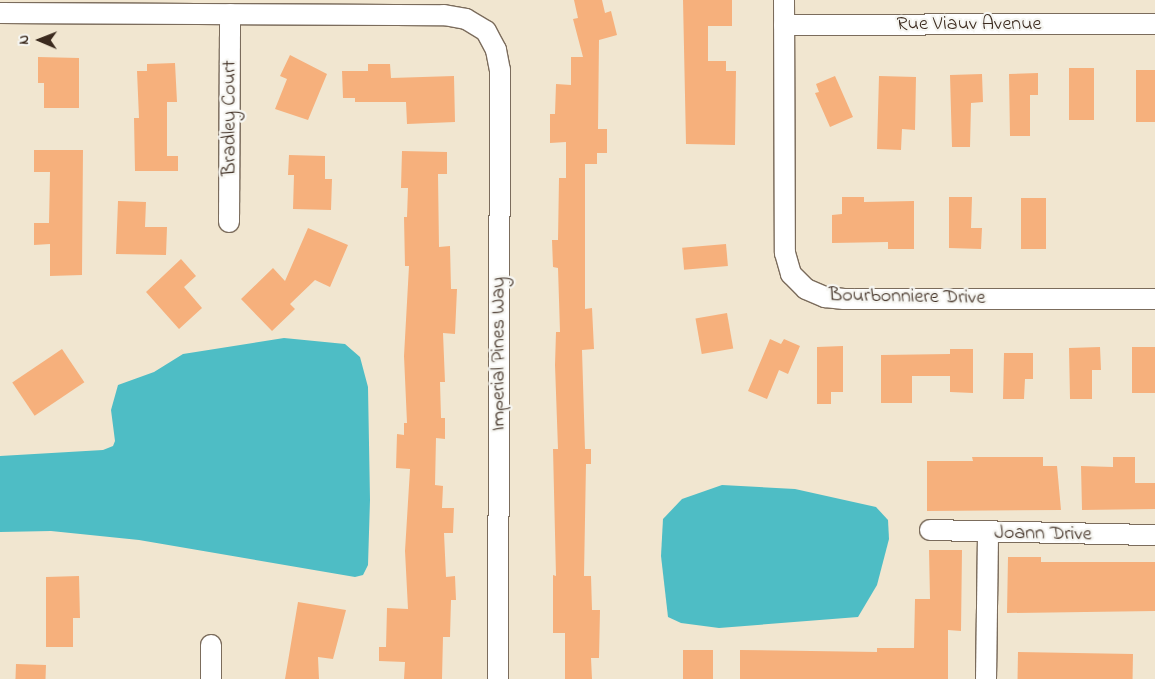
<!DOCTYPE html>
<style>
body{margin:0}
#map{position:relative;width:1155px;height:679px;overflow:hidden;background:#f1e6d0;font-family:"Indie Flower",sans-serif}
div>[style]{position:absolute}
.water>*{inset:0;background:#4ebdc5}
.building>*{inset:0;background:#f6b07c;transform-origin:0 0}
.roads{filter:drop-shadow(1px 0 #7b6c5c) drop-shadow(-1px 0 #7b6c5c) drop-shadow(0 1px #7b6c5c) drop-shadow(0 -1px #7b6c5c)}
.street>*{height:20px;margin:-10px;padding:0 10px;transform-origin:10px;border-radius:10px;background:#fff}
span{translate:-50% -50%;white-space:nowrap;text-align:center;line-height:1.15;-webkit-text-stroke:4.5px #f6f6f2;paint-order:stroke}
.street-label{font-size:20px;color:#3b2a1e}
.north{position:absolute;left:15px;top:15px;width:50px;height:50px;-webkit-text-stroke:4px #f6f6f2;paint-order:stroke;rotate:271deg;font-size:14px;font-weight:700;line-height:20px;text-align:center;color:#3b2a1e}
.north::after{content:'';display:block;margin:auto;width:18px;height:22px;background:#3b2a1e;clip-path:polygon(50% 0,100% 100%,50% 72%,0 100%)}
</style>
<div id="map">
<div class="water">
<i style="clip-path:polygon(284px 338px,345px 344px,360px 357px,368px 387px,370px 500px,368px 565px,363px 575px,355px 577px,139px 540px,51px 531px,0 532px,0 456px,103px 450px,113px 446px,115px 441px,111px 410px,118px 385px,154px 372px,183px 354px)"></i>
<i style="clip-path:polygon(722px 485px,795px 489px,876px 507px,888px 520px,889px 539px,877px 585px,858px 617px,719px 628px,681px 623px,668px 617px,661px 556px,663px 519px,682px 499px)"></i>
</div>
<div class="building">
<i style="clip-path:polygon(574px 0,602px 0,605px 13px,611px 11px,617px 35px,599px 40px,598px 129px,607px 129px,607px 153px,597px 153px,597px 164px,585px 164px,585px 309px,592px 308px,594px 349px,582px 350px,585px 449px,591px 449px,591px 464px,586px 464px,584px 576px,591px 576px,592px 610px,600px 610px,599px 658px,591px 658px,592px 679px,565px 679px,565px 633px,553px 633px,553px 575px,556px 576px,553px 449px,558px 449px,555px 365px,556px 332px,560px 332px,558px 268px,553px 267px,552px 240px,558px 240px,559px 178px,566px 178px,566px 142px,550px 143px,550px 114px,555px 114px,556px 84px,571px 85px,571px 57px,583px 57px,573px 19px,578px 18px)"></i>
<i style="clip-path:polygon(683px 0,732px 0,732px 26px,708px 26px,708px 61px,726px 61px,726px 71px,736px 71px,735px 145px,686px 144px)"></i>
<i style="clip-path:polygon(290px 55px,327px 74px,308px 120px,275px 109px,287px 79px,280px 76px)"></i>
<i style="clip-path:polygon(38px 57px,79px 58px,79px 108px,44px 108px,44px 83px,38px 83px)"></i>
<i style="clip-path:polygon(175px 63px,177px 102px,167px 102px,167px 156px,178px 156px,178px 171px,135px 171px,134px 118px,139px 118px,137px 71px,147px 71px,147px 64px)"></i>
<i style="clip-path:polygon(368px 64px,390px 64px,391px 78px,454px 76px,455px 122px,407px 124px,406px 102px,355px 102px,355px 98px,343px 98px,342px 71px,368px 71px)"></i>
<i style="left:1069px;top:68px;width:25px;height:52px"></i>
<i style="left:1136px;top:70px;width:19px;height:52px"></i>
<i style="clip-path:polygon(1038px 73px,1038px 95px,1030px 95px,1030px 136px,1010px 136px,1009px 74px)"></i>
<i style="clip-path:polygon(982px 74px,983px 102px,971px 103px,970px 147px,952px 147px,950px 75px)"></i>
<i style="clip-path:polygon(835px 76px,853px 117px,830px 127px,815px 93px,819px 92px,816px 84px)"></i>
<i style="clip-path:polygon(879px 76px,916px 77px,915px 130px,902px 129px,901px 150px,877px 149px)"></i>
<i style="clip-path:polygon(34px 150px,83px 150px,82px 275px,50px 276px,50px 244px,34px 245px,34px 223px,49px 223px,50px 172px,34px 172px)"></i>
<i style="clip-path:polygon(402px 151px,447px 152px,447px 174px,438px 174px,439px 247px,450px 246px,451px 289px,457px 289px,455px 334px,443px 333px,445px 382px,440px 382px,441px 418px,445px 418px,445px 439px,436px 438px,435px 485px,443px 486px,442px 508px,454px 508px,453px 533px,444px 533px,446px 577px,455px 576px,456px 600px,451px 600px,450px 637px,443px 637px,442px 679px,404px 679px,405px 662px,379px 661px,379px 647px,386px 647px,387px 608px,408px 609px,405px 551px,410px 469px,396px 468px,397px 434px,404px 435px,404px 423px,407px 423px,404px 356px,409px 266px,405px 266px,404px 217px,407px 217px,408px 188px,401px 188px)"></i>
<i style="clip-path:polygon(289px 155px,325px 156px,325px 179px,332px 179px,331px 210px,293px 209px,294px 175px,288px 175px)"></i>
<i style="clip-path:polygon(842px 197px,864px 197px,864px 202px,914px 201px,914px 249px,888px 249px,888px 242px,832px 243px,832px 215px,842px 214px)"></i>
<i style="clip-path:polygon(949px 197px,972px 197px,971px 228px,982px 228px,981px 249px,949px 248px)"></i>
<i style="left:1021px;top:198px;width:25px;height:51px"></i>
<i style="clip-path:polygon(118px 201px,146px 202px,145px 227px,167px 227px,166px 255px,116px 254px)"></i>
<i style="clip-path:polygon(308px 228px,348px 245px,330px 287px,315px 280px,290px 304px,295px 309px,272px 331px,241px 299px,273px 268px,285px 281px)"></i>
<i style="left:726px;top:244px;width:22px;height:44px;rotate:85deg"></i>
<i style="clip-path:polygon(181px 259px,196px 276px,184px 287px,202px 308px,179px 329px,146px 292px)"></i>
<i style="left:727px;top:313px;width:36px;height:32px;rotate:80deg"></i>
<i style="clip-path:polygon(770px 339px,781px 344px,784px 339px,800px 346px,788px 374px,779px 370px,767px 399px,748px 391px)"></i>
<i style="clip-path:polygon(843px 346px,843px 392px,831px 392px,831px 404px,817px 404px,817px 347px)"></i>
<i style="clip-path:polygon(1100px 347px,1101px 370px,1092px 370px,1092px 399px,1070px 399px,1069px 348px)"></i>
<i style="left:1132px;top:347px;width:23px;height:46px"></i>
<i style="left:62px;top:349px;width:40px;height:60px;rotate:56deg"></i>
<i style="clip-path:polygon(950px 349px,973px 349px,973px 393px,950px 392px,950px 376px,912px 376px,912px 403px,881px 403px,881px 355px,950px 354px)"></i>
<i style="clip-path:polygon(1004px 353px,1033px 353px,1033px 379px,1025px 379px,1024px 399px,1003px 399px)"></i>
<i style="clip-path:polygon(972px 457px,1043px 457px,1043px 466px,1057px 466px,1061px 510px,927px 511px,927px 461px,973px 461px)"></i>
<i style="clip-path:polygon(1113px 457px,1135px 457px,1135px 483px,1155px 483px,1155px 509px,1082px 510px,1081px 466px,1113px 467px)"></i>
<i style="clip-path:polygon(929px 550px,962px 550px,961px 631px,948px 630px,948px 679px,740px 679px,740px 650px,877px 652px,877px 648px,914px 648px,915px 599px,930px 599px)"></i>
<i style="clip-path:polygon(1008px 557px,1041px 557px,1041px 562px,1155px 562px,1155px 611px,1007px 613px)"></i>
<i style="clip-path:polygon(79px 576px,80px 618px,73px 618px,73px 647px,46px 647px,46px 577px)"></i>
<i style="clip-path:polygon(298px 602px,346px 610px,333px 659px,318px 657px,319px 679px,285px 679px)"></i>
<i style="left:683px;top:650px;width:30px;height:29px"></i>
<i style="left:1018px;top:652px;width:115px;height:27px;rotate:1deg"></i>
<i style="left:16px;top:664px;width:30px;height:15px;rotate:2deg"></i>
</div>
<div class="roads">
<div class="street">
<i style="left:784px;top:0;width:253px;rotate:89.8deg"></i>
<i style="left:785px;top:253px;width:22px;rotate:74deg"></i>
<i style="left:791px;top:274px;width:21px;rotate:45deg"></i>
<i style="left:806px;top:289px;width:21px;rotate:23deg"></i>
<i style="left:825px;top:297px;width:19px;rotate:6deg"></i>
<i style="left:844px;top:299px;width:311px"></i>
<i style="left:0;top:13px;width:444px;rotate:0.3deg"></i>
<i style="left:444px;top:15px;width:22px;rotate:10deg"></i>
<i style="left:466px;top:19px;width:23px;rotate:31deg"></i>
<i style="left:486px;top:31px;width:21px;rotate:62deg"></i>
<i style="left:496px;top:50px;width:20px;rotate:79deg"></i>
<i style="left:500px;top:70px;width:609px;rotate:90.19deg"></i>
<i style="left:784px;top:25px;width:371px;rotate:-0.2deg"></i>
<i style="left:229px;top:222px;width:208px;rotate:-89.7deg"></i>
<i style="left:930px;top:530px;width:225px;rotate:1.3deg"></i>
<i style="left:211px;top:679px;width:34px;rotate:-90deg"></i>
<i style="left:986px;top:679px;width:145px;rotate:-89.2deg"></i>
</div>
</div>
<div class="street-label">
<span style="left:969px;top:24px">Rue Viauv Avenue</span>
<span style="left:230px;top:118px;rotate:-90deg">Bradley Court</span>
<span style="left:907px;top:297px;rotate:1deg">Bourbonniere Drive</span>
<span style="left:499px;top:354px;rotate:-90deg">Imperial Pines Way</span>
<span style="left:1043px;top:534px;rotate:1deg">Joann Drive</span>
</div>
<div class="north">N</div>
</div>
